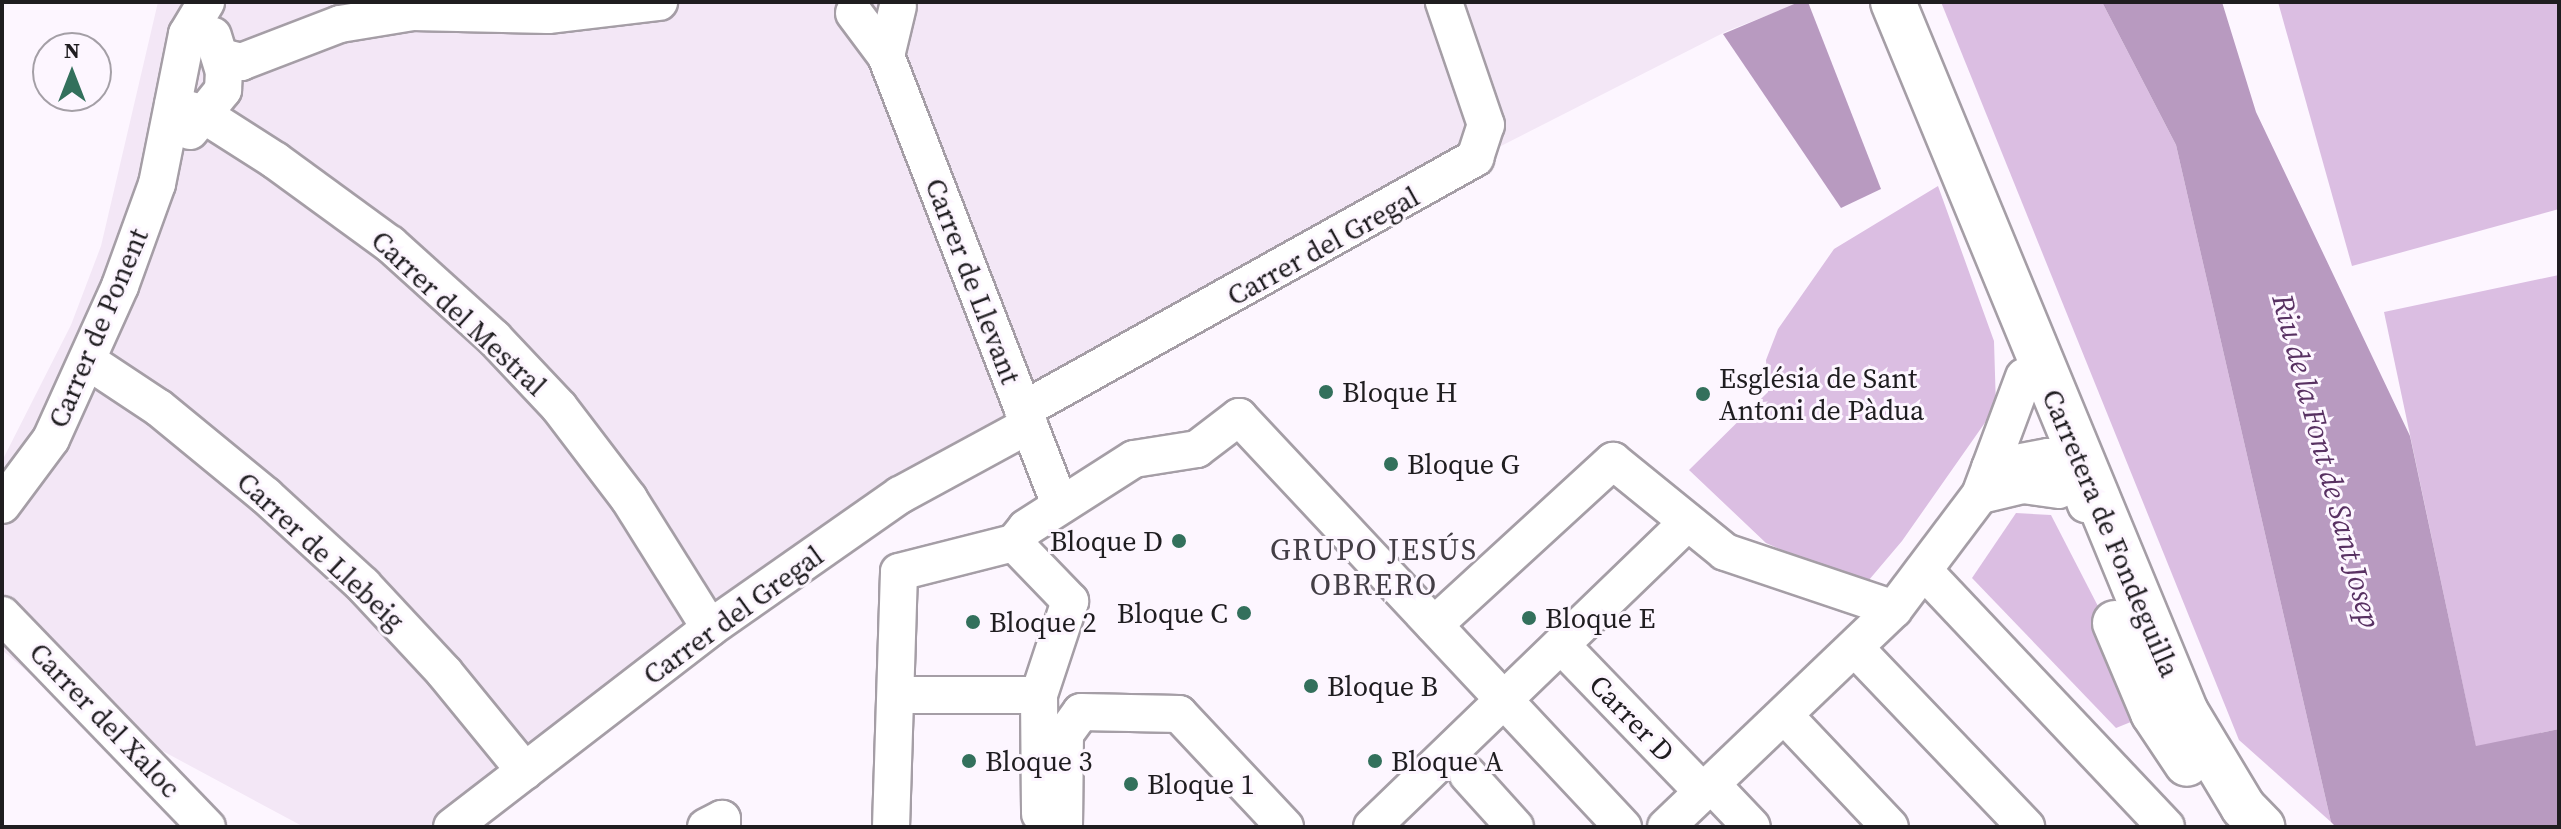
<!DOCTYPE html>
<meta charset="utf-8">
<style>
body{margin:0}
#map{position:relative;width:2561px;height:829px;overflow:hidden;background:#fdf6ff;font-family:"Source Serif 4",serif}
div>[style]{position:absolute}
.built>*{inset:0;background:#f3e7f6}
.green>*{inset:0;background:#dbbee2}
.water>*{inset:0;background:#b89ac0}
.roads{filter:drop-shadow(2px 0 #a59ea6) drop-shadow(-2px 0 #a59ea6) drop-shadow(0 2px #a59ea6) drop-shadow(0 -2px #a59ea6)}
.minor>*{height:36px;margin:-18px;padding:0 18px;transform-origin:18px;border-radius:18px;background:#fff}
.major>*{height:44px;margin:-22px;padding:0 22px;transform-origin:22px;border-radius:22px;background:#fff}
.dots>*{width:22px;height:22px;translate:-50% -50%;box-sizing:border-box;border:4px solid #fdf6ff;border-radius:50%}
span{translate:-50% -50%;white-space:nowrap;text-align:center;line-height:1.15;-webkit-text-stroke:6px #fdf6ff;paint-order:stroke}
.street-label{font-size:28px;color:#1f1d20}
.poi-label{font-size:28px;color:#1f1d20}
.left{translate:0 -50%;text-align:left}
.right{translate:-100% -50%;text-align:right}
.water-label{font-size:30px;color:#583162;font-style:italic}
.neighbourhood-label{font-size:30px;color:#433e45;letter-spacing:2px}
.frame{position:absolute;inset:0;border:4px solid #1f1d20;pointer-events:none}
.north{position:absolute;left:32px;top:32px;width:80px;height:80px;box-sizing:border-box;background:#fdf6ff;border:2px solid #a49fa6;border-radius:50%;rotate:0deg;font-size:22px;font-weight:700;line-height:32px;text-align:center;color:#1f1d20}
.north::after{content:'';display:block;margin:auto;width:28px;height:36px;background:#33705c;clip-path:polygon(50% 0,100% 100%,50% 72%,0 100%)}
</style>
<div id="map">
<div class="built">
<i style="clip-path:polygon(158px 2px,1802px 2px,1727px 31px,1454px 170px,1054px 393px,472px 827px,304px 827px,49px 690px,2px 650px,2px 461px,71px 325px,101px 246px)"></i>
</div>
<div class="green">
<i style="clip-path:polygon(1941px 2px,2102px 2px,2176px 145px,2331px 822px,2239px 740px)"></i>
<i style="clip-path:polygon(2278px 2px,2559px 2px,2559px 209px,2352px 266px)"></i>
<i style="clip-path:polygon(1938px 186px,1994px 341px,1996px 407px,1902px 541px,1863px 587px,1766px 543px,1689px 470px,1768px 392px,1766px 360px,1778px 329px,1834px 249px)"></i>
<i style="clip-path:polygon(2559px 275px,2559px 729px,2476px 747px,2384px 312px)"></i>
<i style="clip-path:polygon(2016px 513px,2051px 515px,2153px 713px,2116px 728px,1972px 578px)"></i>
</div>
<div class="water">
<i style="clip-path:polygon(1799px 2px,1808px 2px,1881px 189px,1841px 208px,1723px 34px)"></i>
<i style="clip-path:polygon(2102px 2px,2222px 2px,2256px 112px,2410px 436px,2476px 746px,2559px 729px,2559px 827px,2336px 827px,2331px 822px,2176px 145px)"></i>
</div>
<div class="roads">
<div class="minor">
<i style="left:854px;top:13px;width:54px;rotate:53.3deg"></i>
<i style="left:886px;top:56px;width:51px;rotate:-76.5deg"></i>
<i style="left:886px;top:56px;width:482px;rotate:68.8deg"></i>
<i style="left:221px;top:57px;width:21px;rotate:14deg"></i>
<i style="left:241px;top:62px;width:106px;rotate:-21deg"></i>
<i style="left:340px;top:24px;width:74px;rotate:-9.3deg"></i>
<i style="left:413px;top:12px;width:135px;rotate:1.3deg"></i>
<i style="left:548px;top:15px;width:112px;rotate:-6.7deg"></i>
<i style="left:173px;top:105px;width:29px;rotate:16deg"></i>
<i style="left:201px;top:113px;width:89px;rotate:32.6deg"></i>
<i style="left:276px;top:161px;width:141px;rotate:36.1deg"></i>
<i style="left:390px;top:244px;width:140px;rotate:42.1deg"></i>
<i style="left:494px;top:338px;width:95px;rotate:46.7deg"></i>
<i style="left:559px;top:407px;width:116px;rotate:52.7deg"></i>
<i style="left:629px;top:499px;width:152px;rotate:57.9deg"></i>
<i style="left:190px;top:131px;width:53px;rotate:-51.2deg"></i>
<i style="left:223px;top:90px;width:18px;rotate:-87deg"></i>
<i style="left:224px;top:72px;width:38px;rotate:-107deg"></i>
<i style="left:88px;top:361px;width:85px;rotate:33.5deg"></i>
<i style="left:159px;top:408px;width:139px;rotate:39.4deg"></i>
<i style="left:266px;top:496px;width:132px;rotate:42.5deg"></i>
<i style="left:363px;top:585px;width:119px;rotate:47deg"></i>
<i style="left:444px;top:672px;width:128px;rotate:50.7deg"></i>
<i style="left:1023px;top:410px;width:518px;rotate:-29.14deg"></i>
<i style="left:1475px;top:158px;width:35px;rotate:-72deg"></i>
<i style="left:1486px;top:125px;width:130px;rotate:-108.9deg"></i>
<i style="left:1990px;top:468px;width:59px;rotate:-10.7deg"></i>
<i style="left:2048px;top:457px;width:34px;rotate:36deg"></i>
<i style="left:2076px;top:477px;width:29px;rotate:70deg"></i>
<i style="left:1981px;top:495px;width:43px;rotate:-13.4deg"></i>
<i style="left:2023px;top:485px;width:36px;rotate:8deg"></i>
<i style="left:2px;top:505px;width:82px;rotate:-53.4deg"></i>
<i style="left:51px;top:439px;width:168px;rotate:-65.7deg"></i>
<i style="left:120px;top:286px;width:109px;rotate:-70.1deg"></i>
<i style="left:157px;top:184px;width:153px;rotate:-78.7deg"></i>
<i style="left:187px;top:34px;width:37px;rotate:-59deg"></i>
<i style="left:1014px;top:543px;width:81px;rotate:46deg"></i>
<i style="left:1070px;top:601px;width:99px;rotate:108.3deg"></i>
<i style="left:1039px;top:695px;width:119px;rotate:89.5deg"></i>
<i style="left:1924px;top:571px;width:352px;rotate:46.6deg"></i>
<i style="left:2px;top:615px;width:295px;rotate:46deg"></i>
<i style="left:1434px;top:625px;width:243px;rotate:-42.5deg"></i>
<i style="left:1613px;top:461px;width:144px;rotate:39.1deg"></i>
<i style="left:1725px;top:552px;width:178px;rotate:18.6deg"></i>
<i style="left:1561px;top:645px;width:204px;rotate:46deg"></i>
<i style="left:1855px;top:648px;width:248px;rotate:46.3deg"></i>
<i style="left:897px;top:695px;width:142px"></i>
<i style="left:1784px;top:715px;width:154px;rotate:46.6deg"></i>
<i style="left:1468px;top:775px;width:70px;rotate:47.9deg"></i>
<i style="left:1711px;top:784px;width:59px;rotate:46.4deg"></i>
<i style="left:452px;top:827px;width:326px;rotate:-37.6deg"></i>
<i style="left:710px;top:628px;width:232px;rotate:-35deg"></i>
<i style="left:900px;top:495px;width:147px;rotate:-28.5deg"></i>
<i style="left:706px;top:827px;width:18px;rotate:-27deg"></i>
<i style="left:722px;top:819px;width:8px;rotate:90deg"></i>
<i style="left:891px;top:827px;width:255px;rotate:-88.2deg"></i>
<i style="left:899px;top:572px;width:119px;rotate:-14.2deg"></i>
<i style="left:1014px;top:543px;width:19px;rotate:-51deg"></i>
<i style="left:1026px;top:528px;width:128px;rotate:-32.6deg"></i>
<i style="left:1134px;top:459px;width:64px;rotate:-9deg"></i>
<i style="left:1197px;top:449px;width:53px;rotate:-37.3deg"></i>
<i style="left:1239px;top:417px;width:562px;rotate:46.88deg"></i>
<i style="left:1064px;top:827px;width:93px;rotate:-89.4deg"></i>
<i style="left:1065px;top:734px;width:27px;rotate:-54deg"></i>
<i style="left:1081px;top:712px;width:98px;rotate:1.2deg"></i>
<i style="left:1179px;top:714px;width:155px;rotate:46.8deg"></i>
<i style="left:1372px;top:827px;width:436px;rotate:-44deg"></i>
<i style="left:1666px;top:827px;width:315px;rotate:-43.7deg"></i>
<i style="left:1894px;top:609px;width:143px;rotate:-53deg"></i>
<i style="left:1980px;top:495px;width:126px;rotate:-69.6deg"></i>
</div>
<div class="major">
<i style="left:1893px;top:2px;width:768px;rotate:67.58deg"></i>
<i style="left:2186px;top:712px;width:111px;rotate:59deg"></i>
<i style="left:2243px;top:807px;width:28px;rotate:46deg"></i>
<i style="left:2115px;top:623px;width:98px;rotate:67.1deg"></i>
<i style="left:2153px;top:713px;width:61px;rotate:56.3deg"></i>
</div>
</div>
<div class="dots">
<i style="left:1326px;top:392px;background:#33705c"></i>
<i style="left:1703px;top:394px;background:#33705c"></i>
<i style="left:1391px;top:464px;background:#33705c"></i>
<i style="left:1179px;top:541px;background:#33705c"></i>
<i style="left:1244px;top:613px;background:#33705c"></i>
<i style="left:1529px;top:618px;background:#33705c"></i>
<i style="left:973px;top:622px;background:#33705c"></i>
<i style="left:1311px;top:686px;background:#33705c"></i>
<i style="left:969px;top:761px;background:#33705c"></i>
<i style="left:1375px;top:761px;background:#33705c"></i>
<i style="left:1131px;top:784px;background:#33705c"></i>
</div>
<div class="street-label">
<span style="left:1323px;top:246px;rotate:-29deg">Carrer del Gregal</span>
<span style="left:973px;top:281px;rotate:69deg">Carrer de Llevant</span>
<span style="left:459px;top:313px;rotate:43deg">Carrer del Mestral</span>
<span style="left:98px;top:328px;rotate:-67deg">Carrer de Ponent</span>
<span style="left:2111px;top:533px;rotate:67deg">Carretera de Fondeguilla</span>
<span style="left:321px;top:551px;rotate:43deg">Carrer de Llebeig</span>
<span style="left:733px;top:615px;rotate:-36deg">Carrer del Gregal</span>
<span style="left:1632px;top:718px;rotate:46deg">Carrer D</span>
<span style="left:105px;top:720px;rotate:46deg">Carrer del Xaloc</span>
</div>
<div class="poi-label">
<span class="left" style="left:1719px;top:394px">Església de Sant<br>Antoni de Pàdua</span>
<span class="left" style="left:1342px;top:392px">Bloque H</span>
<span class="left" style="left:1407px;top:464px">Bloque G</span>
<span class="right" style="left:1163px;top:541px">Bloque D</span>
<span class="right" style="left:1228px;top:613px">Bloque C</span>
<span class="left" style="left:1545px;top:618px">Bloque E</span>
<span class="left" style="left:989px;top:622px">Bloque 2</span>
<span class="left" style="left:1327px;top:686px">Bloque B</span>
<span class="left" style="left:985px;top:761px">Bloque 3</span>
<span class="left" style="left:1391px;top:761px">Bloque A</span>
<span class="left" style="left:1147px;top:784px">Bloque 1</span>
</div>
<div class="water-label">
<span style="left:2326px;top:461px;rotate:75deg">Riu de la Font de Sant Josep</span>
</div>
<div class="neighbourhood-label">
<span style="left:1374px;top:567px">GRUPO JESÚS<br>OBRERO</span>
</div>
<div class="frame"></div>
<div class="north">N</div>
</div>
